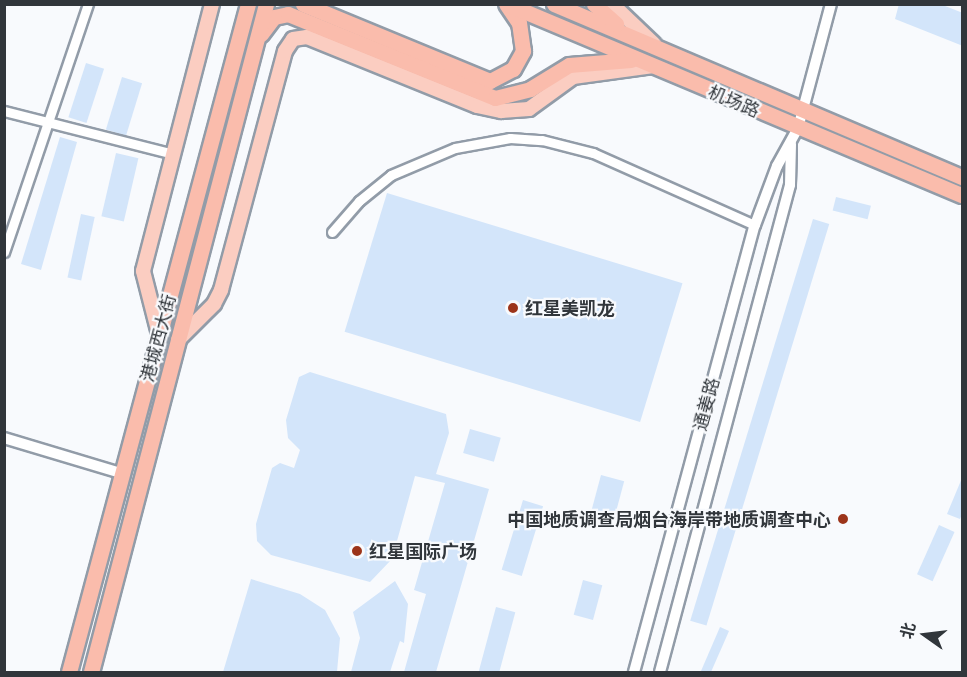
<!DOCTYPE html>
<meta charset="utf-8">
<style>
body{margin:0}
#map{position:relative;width:967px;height:677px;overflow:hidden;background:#f8fafd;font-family:Commissioner,"Noto Sans SC",sans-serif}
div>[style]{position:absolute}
.building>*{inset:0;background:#d3e5fa;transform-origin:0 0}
.roads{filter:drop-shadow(2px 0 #929ca8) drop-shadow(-2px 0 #929ca8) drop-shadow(0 2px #929ca8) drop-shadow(0 -2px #929ca8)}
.minor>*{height:9px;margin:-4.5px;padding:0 4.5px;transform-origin:4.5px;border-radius:4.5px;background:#fff}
.tertiary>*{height:10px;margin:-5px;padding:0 5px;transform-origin:5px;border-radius:5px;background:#fff}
.primary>*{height:14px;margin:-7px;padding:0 7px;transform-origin:7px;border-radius:7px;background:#fbcdc1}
.trunk>*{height:15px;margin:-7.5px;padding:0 7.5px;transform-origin:7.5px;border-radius:7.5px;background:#fabcac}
.dots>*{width:16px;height:16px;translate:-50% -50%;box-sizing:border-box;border:3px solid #f8fafd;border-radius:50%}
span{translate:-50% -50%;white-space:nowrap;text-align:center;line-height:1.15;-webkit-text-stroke:4.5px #f8fafd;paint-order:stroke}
.street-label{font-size:18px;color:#31363b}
.poi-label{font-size:18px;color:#31363b;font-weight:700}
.left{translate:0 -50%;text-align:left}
.right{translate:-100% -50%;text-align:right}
.frame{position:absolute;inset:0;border:6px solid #31363b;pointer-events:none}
.north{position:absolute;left:895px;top:605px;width:60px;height:60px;-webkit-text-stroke:4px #f8fafd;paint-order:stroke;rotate:284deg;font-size:16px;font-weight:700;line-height:24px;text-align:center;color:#31363b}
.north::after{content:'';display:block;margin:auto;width:21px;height:27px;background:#31363b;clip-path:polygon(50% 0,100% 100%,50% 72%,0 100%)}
</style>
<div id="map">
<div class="building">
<i style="clip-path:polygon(899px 4px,940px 4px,963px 13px,963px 46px,895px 19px)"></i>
<i style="left:86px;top:63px;width:19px;height:57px;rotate:18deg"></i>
<i style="left:122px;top:77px;width:21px;height:55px;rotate:17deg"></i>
<i style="clip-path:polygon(60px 137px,77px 142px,41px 270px,21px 264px)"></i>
<i style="left:116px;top:153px;width:23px;height:65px;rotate:13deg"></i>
<i style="left:387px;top:193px;width:309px;height:145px;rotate:17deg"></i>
<i style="left:836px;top:197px;width:36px;height:14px;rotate:14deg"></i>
<i style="left:81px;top:214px;width:14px;height:65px;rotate:12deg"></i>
<i style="left:813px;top:219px;width:17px;height:420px;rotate:17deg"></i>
<i style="clip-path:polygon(310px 372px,446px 414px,449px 433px,436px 474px,489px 489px,436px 672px,404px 672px,426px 594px,414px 590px,445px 483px,415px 476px,392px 559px,370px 582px,271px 555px,257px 541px,256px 524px,272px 468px,280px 463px,294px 468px,300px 450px,288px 438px,286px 420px,299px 377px)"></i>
<i style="left:470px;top:429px;width:32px;height:25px;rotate:16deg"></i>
<i style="left:601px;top:475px;width:24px;height:36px;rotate:15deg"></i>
<i style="clip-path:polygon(962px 478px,963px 512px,960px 519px,947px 514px)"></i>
<i style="left:523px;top:500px;width:21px;height:73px;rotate:17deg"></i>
<i style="left:939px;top:525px;width:17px;height:54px;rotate:24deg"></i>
<i style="clip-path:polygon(251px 579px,300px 594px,325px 610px,340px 638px,337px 672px,223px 672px)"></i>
<i style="left:583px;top:580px;width:20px;height:36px;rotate:15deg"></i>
<i style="clip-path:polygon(395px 581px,408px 604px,404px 643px,400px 641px,390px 672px,351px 672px,360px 638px,353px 612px)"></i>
<i style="left:496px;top:607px;width:20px;height:67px;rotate:15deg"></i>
<i style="clip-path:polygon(720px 627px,729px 631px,711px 672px,705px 672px,701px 671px)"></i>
</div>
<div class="roads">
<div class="minor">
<i style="left:4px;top:111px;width:175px;rotate:14.2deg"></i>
<i style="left:332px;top:232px;width:41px;rotate:-48.9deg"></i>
<i style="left:359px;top:201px;width:41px;rotate:-39.1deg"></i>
<i style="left:391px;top:175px;width:69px;rotate:-22.9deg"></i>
<i style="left:455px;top:148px;width:56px;rotate:-10.3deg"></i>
<i style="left:510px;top:138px;width:32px;rotate:4deg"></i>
<i style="left:542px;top:140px;width:53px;rotate:14.3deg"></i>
<i style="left:593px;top:153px;width:177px;rotate:24deg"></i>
<i style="left:4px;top:252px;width:262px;rotate:-71.3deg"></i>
</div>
<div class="tertiary">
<i style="left:4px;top:438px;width:122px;rotate:16.7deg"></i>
<i style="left:634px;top:672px;width:463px;rotate:-74.9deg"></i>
<i style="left:755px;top:225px;width:63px;rotate:-69.6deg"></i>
<i style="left:777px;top:166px;width:43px;rotate:-61.1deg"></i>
<i style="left:798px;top:128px;width:128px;rotate:-75.1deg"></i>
<i style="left:660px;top:672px;width:504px;rotate:-75.05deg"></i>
<i style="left:790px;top:185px;width:41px;rotate:-88.6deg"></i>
</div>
<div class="primary">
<i style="left:612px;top:4px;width:58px;rotate:43.6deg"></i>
<i style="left:159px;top:334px;width:65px;rotate:-104.3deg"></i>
<i style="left:143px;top:271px;width:276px;rotate:-75.5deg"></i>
<i style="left:178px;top:340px;width:51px;rotate:-45deg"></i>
<i style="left:214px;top:304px;width:16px;rotate:-63deg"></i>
<i style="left:221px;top:290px;width:247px;rotate:-75deg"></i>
<i style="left:285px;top:51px;width:14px;rotate:-56deg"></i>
<i style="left:293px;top:39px;width:14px;rotate:-8deg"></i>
<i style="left:307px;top:37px;width:183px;rotate:22.1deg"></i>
<i style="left:477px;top:106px;width:25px;rotate:12deg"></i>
<i style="left:501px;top:111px;width:28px;rotate:-4deg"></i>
<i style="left:529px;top:109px;width:54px;rotate:-36deg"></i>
<i style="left:573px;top:77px;width:81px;rotate:-7.8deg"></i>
</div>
<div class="trunk">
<i style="left:303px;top:4px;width:202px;rotate:22.4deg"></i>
<i style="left:490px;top:81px;width:26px;rotate:-28deg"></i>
<i style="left:513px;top:69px;width:21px;rotate:-61deg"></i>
<i style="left:523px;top:51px;width:28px;rotate:-98deg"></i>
<i style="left:519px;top:23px;width:23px;rotate:-124deg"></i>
<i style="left:507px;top:4px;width:493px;rotate:22.8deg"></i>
<i style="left:554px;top:4px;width:443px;rotate:23deg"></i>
<i style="left:594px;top:4px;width:30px;rotate:42deg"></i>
<i style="left:261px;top:34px;width:21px;rotate:-53deg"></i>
<i style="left:274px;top:17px;width:14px;rotate:-12deg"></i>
<i style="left:288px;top:14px;width:223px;rotate:22.1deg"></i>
<i style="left:495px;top:98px;width:36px;rotate:-14deg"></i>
<i style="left:530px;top:89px;width:46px;rotate:-31.6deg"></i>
<i style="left:569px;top:65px;width:62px;rotate:-4.6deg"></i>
<i style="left:69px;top:672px;width:692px;rotate:-75deg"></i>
<i style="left:91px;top:672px;width:691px;rotate:-75.32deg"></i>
</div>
</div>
<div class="dots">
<i style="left:513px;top:308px;background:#9c341a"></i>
<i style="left:843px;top:519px;background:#9c341a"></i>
<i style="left:357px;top:551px;background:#9c341a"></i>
</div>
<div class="street-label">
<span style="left:734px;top:101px;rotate:23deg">机场路</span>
<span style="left:158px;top:338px;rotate:-75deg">港城西大街</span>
<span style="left:706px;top:404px;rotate:-75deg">通姜路</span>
</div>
<div class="poi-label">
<span class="left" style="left:525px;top:308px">红星美凯龙</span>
<span class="right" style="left:831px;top:519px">中国地质调查局烟台海岸带地质调查中心</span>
<span class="left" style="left:369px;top:551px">红星国际广场</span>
</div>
<div class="frame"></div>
<div class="north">北</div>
</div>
